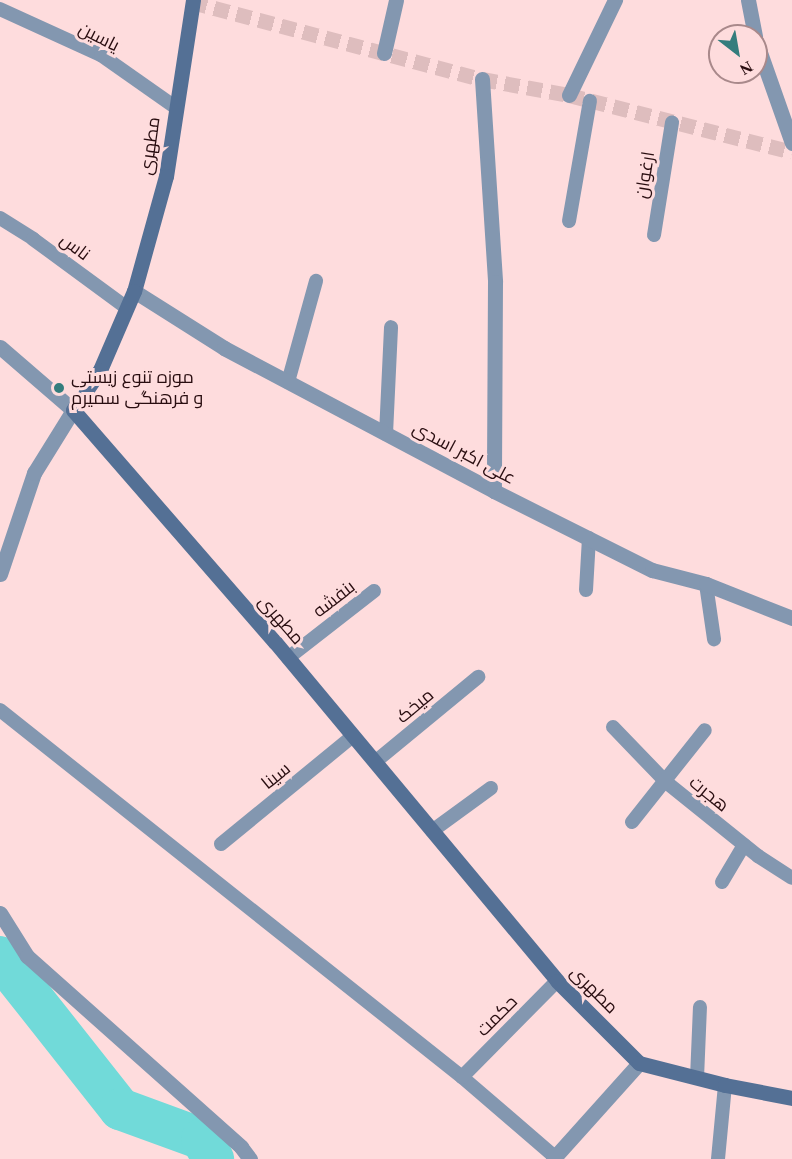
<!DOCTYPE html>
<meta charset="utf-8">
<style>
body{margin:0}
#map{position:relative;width:792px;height:1159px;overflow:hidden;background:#fedcdd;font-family:"Times New Roman",Cairo,serif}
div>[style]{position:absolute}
.river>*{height:42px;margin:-21px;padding:0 21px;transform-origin:21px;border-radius:21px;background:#71dad9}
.minor-tunnel>*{height:15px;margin-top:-7.5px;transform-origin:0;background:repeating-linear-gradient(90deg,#debdbe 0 15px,transparent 0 23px)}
.service>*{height:14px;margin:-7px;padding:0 7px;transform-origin:7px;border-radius:7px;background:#8397b0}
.minor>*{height:15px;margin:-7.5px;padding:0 7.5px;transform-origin:7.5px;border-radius:7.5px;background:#8397b0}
.tertiary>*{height:15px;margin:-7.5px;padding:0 7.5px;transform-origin:7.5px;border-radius:7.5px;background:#8397b0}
.secondary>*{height:15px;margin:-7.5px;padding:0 7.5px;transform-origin:7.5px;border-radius:7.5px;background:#547095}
.dots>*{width:16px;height:16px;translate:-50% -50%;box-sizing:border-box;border:3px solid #fedcdd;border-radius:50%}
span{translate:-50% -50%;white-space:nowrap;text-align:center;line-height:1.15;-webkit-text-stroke:6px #fedcdd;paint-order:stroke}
.street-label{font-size:18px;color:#290d10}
.poi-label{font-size:18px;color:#290d10}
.left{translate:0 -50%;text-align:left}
.north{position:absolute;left:708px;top:24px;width:60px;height:60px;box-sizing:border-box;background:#fedcdd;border:2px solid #a9898b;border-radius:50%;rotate:149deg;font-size:16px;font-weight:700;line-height:24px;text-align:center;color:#290d10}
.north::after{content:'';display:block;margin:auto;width:21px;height:27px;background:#347d7d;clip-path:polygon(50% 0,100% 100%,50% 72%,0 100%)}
</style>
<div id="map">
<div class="river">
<i style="left:0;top:957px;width:194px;rotate:51.7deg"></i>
<i style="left:120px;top:1109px;width:87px;rotate:20.1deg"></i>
<i style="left:202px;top:1139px;width:23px;rotate:61deg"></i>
</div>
<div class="minor-tunnel">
<i style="left:192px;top:2px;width:300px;rotate:14.9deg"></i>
<i style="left:482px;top:79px;width:88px;rotate:10.4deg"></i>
<i style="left:569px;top:95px;width:230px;rotate:14.3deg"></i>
</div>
<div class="service">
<i style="left:0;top:9px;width:111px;rotate:24.5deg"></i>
<i style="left:101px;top:55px;width:90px;rotate:35.1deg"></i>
<i style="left:0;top:218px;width:39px;rotate:32deg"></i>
<i style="left:33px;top:239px;width:117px;rotate:36.3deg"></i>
<i style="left:569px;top:221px;width:122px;rotate:-80.1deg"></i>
<i style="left:654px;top:235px;width:114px;rotate:-80.9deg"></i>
<i style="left:288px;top:382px;width:105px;rotate:-74.5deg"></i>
<i style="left:386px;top:434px;width:107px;rotate:-87.3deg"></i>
<i style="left:706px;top:584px;width:56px;rotate:81.7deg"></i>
<i style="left:586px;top:590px;width:52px;rotate:-86.7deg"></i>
<i style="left:288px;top:658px;width:109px;rotate:-37.9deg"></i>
<i style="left:0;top:710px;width:590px;rotate:38.46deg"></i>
<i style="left:462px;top:1077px;width:123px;rotate:40.7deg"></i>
<i style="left:613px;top:727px;width:76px;rotate:46.1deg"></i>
<i style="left:666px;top:782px;width:118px;rotate:38.8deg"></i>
<i style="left:758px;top:856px;width:40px;rotate:32.9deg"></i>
<i style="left:375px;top:762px;width:134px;rotate:-39.5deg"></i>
<i style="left:632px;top:822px;width:117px;rotate:-51.6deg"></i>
<i style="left:432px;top:831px;width:73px;rotate:-36.1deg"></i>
<i style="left:221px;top:844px;width:171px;rotate:-39.3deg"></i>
<i style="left:722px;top:882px;width:43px;rotate:-59.3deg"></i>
<i style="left:462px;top:1077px;width:135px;rotate:-45.3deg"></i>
<i style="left:697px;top:1078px;width:71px;rotate:-87.6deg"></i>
<i style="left:718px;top:1159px;width:74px;rotate:-84.6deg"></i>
</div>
<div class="minor">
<i style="left:748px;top:0;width:37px;rotate:79deg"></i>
<i style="left:756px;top:41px;width:108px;rotate:70.6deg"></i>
<i style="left:384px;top:53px;width:54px;rotate:-77.2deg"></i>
<i style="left:482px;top:79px;width:203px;rotate:86.3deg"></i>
<i style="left:495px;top:282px;width:209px;rotate:90.3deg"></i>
<i style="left:569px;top:95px;width:106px;rotate:-64.2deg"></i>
<i style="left:134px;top:291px;width:107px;rotate:32.3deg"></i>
<i style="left:224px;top:348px;width:306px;rotate:27.9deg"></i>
<i style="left:494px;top:491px;width:177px;rotate:26.6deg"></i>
<i style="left:652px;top:570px;width:56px;rotate:14.5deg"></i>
<i style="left:706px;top:584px;width:92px;rotate:21.6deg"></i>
<i style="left:0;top:574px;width:107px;rotate:-71.4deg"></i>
<i style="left:34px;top:473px;width:74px;rotate:-58.2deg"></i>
<i style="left:0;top:913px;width:51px;rotate:57.9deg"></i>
<i style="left:27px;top:956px;width:287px;rotate:41.7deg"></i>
<i style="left:241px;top:1147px;width:15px;rotate:53deg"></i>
<i style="left:553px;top:1159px;width:129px;rotate:-48.1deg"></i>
</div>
<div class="tertiary">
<i style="left:0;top:347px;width:96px;rotate:40.8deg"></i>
</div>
<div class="secondary">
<i style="left:193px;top:0;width:178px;rotate:98.7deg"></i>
<i style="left:166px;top:176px;width:119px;rotate:105.5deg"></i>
<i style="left:134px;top:291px;width:86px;rotate:113.3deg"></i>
<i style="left:100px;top:370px;width:48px;rotate:124deg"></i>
<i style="left:73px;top:410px;width:308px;rotate:49deg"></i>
<i style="left:275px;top:642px;width:441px;rotate:50.2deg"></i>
<i style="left:557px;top:981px;width:116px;rotate:45deg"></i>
<i style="left:639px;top:1063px;width:89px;rotate:14.3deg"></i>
<i style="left:725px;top:1085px;width:68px;rotate:11deg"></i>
</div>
<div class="dots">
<i style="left:59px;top:388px;background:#347d7d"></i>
</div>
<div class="street-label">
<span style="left:99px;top:37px;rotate:27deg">یاسین</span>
<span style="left:150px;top:146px;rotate:-82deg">مطهری</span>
<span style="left:645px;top:175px;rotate:-81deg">ارغوان</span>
<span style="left:75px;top:247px;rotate:37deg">ناس</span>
<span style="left:464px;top:453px;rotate:28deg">علی اکبر اسدی</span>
<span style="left:334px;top:599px;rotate:-38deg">بنفشه</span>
<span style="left:281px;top:620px;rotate:49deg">مطهری</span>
<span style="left:415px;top:706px;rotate:-40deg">میخک</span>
<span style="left:276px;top:776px;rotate:-39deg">سینا</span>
<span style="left:709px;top:794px;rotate:39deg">هجرت</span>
<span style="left:594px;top:990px;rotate:45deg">مطهری</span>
<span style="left:497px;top:1016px;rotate:-45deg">حکمت</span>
</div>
<div class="poi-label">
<span class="left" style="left:71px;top:388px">موزه تنوع زیستی<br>و فرهنگی سمیرم</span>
</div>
<div class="north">N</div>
</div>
